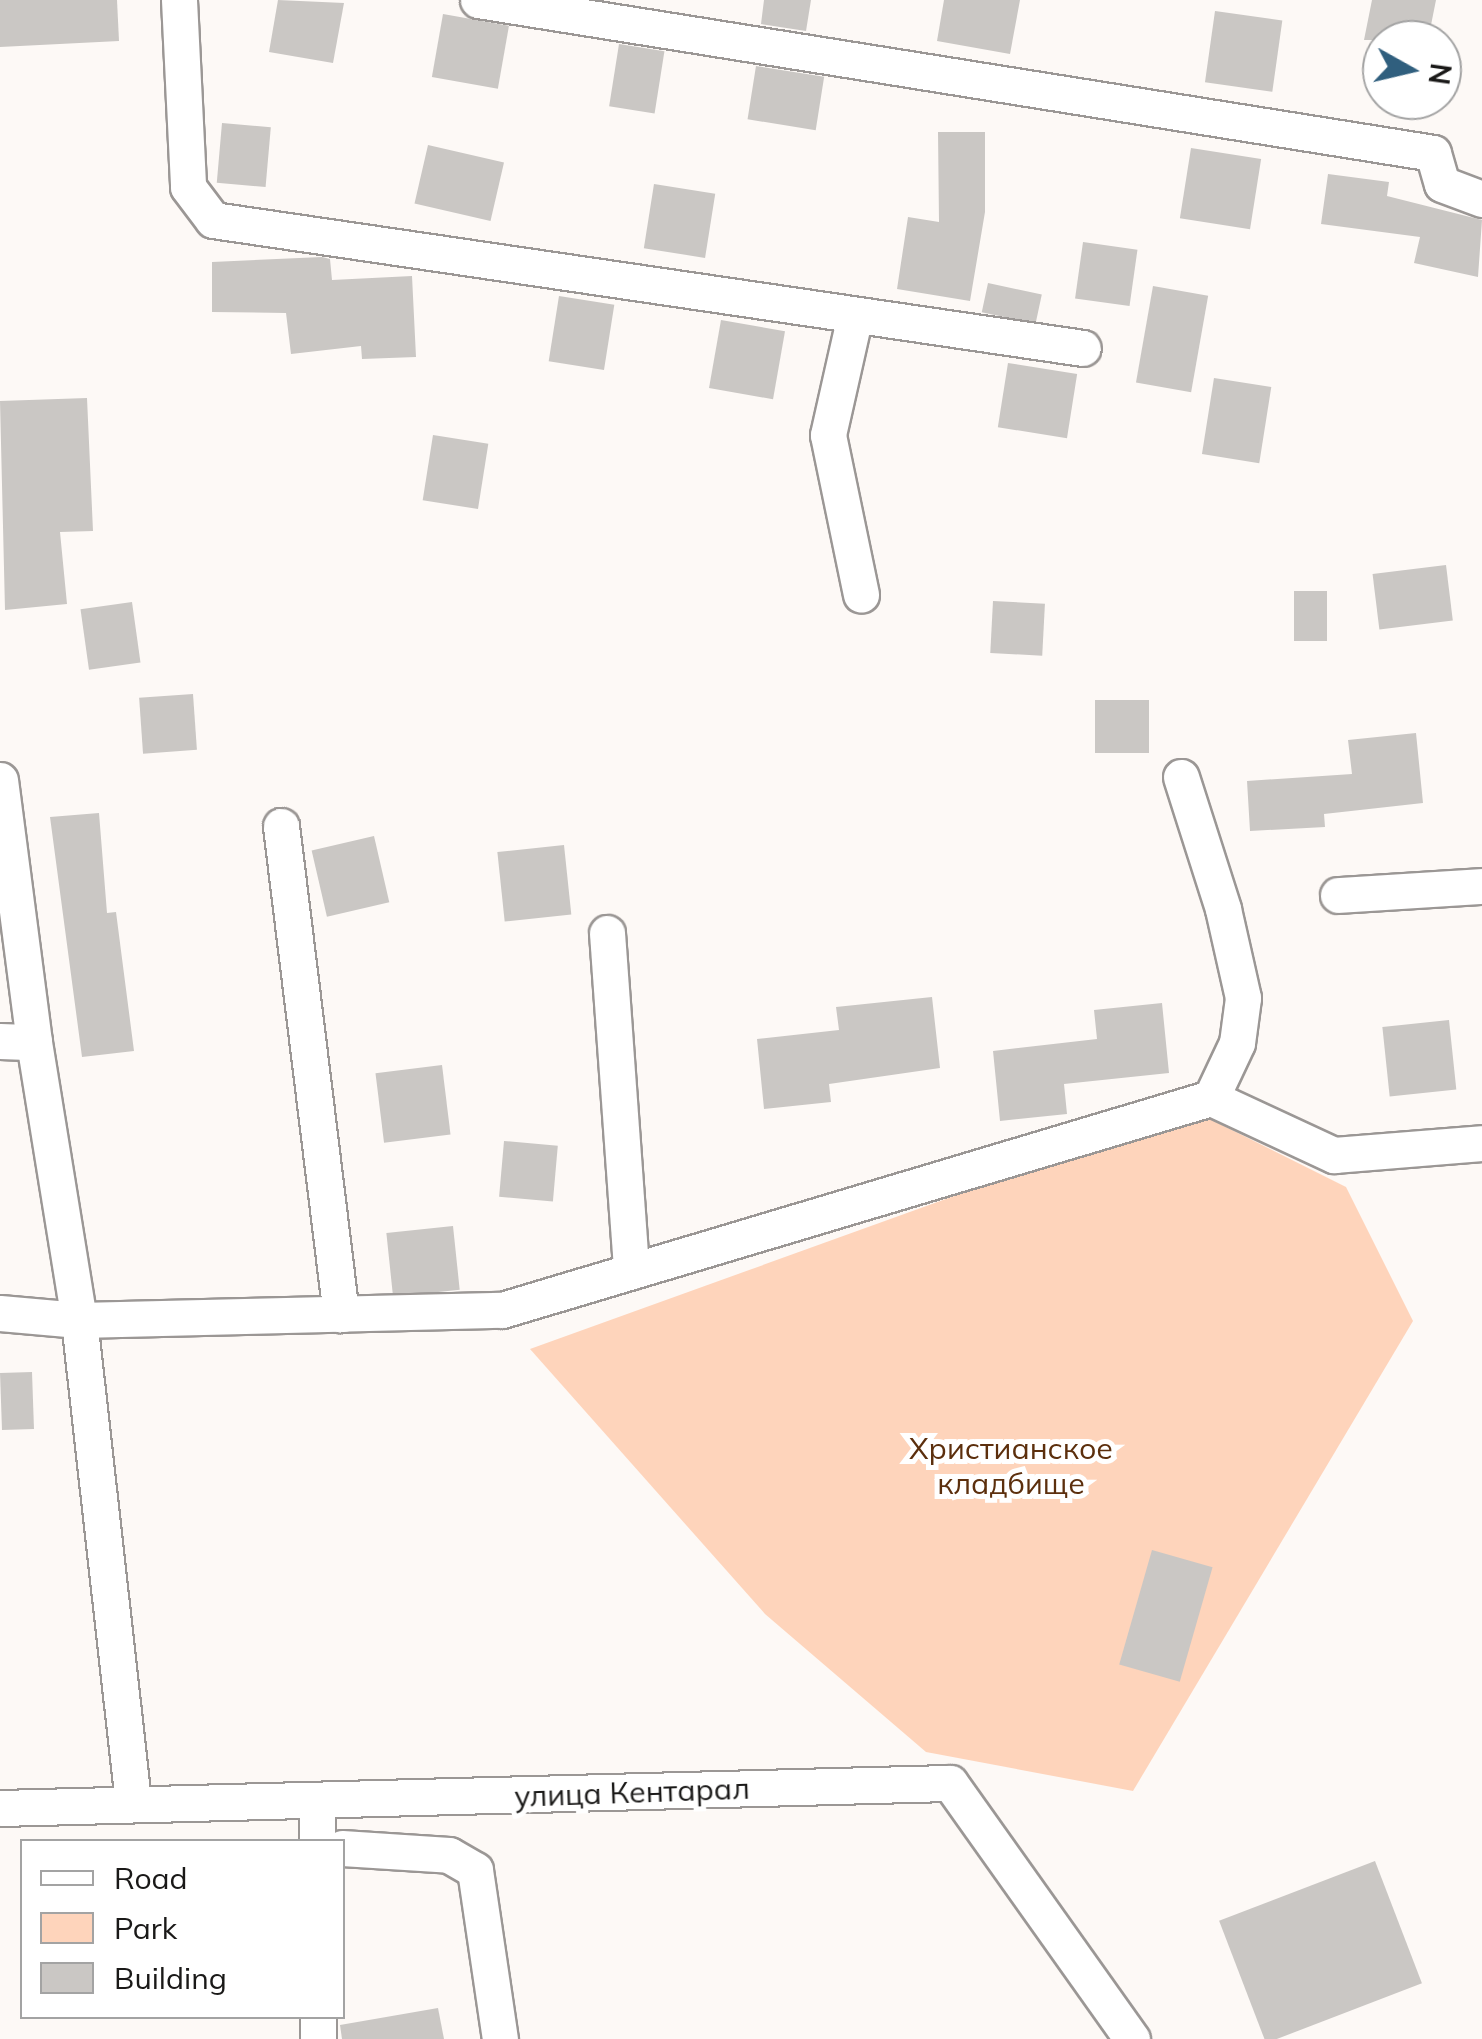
<!DOCTYPE html>
<meta charset="utf-8">
<style>
body{margin:0}
#map{position:relative;width:1482px;height:2039px;overflow:hidden;background:#fdf9f6;font-family:Mulish,sans-serif}
div>[style]{position:absolute}
.green>*{inset:0;background:#fed4bb}
.building>*{inset:0;background:#cac7c4;transform-origin:0 0}
.roads{filter:drop-shadow(2px 0 #9b9795) drop-shadow(-2px 0 #9b9795) drop-shadow(0 2px #9b9795) drop-shadow(0 -2px #9b9795)}
.minor>*{height:35px;margin:-17.5px;padding:0 17.5px;transform-origin:17.5px;border-radius:17.5px;background:#fff}
span{translate:-50% -50%;white-space:nowrap;text-align:center;line-height:1.15;-webkit-text-stroke:10px #fff;paint-order:stroke}
.park-label{font-size:30px;color:#5c2f0d}
.street-label{font-size:30px;color:#1a1918}
.legend{position:absolute;left:20px;top:1839px;width:325px;height:180px;box-sizing:border-box;background:#fff;border:2px solid #a3a3a3;margin:0;padding:12px 18px;list-style:none;font-size:30px;color:#1a1918}
.legend li{display:flex;align-items:center;gap:20px;height:50px}
.legend b{width:50px;border:2px solid #a3a3a3}
.north{position:absolute;left:1362px;top:20px;width:100px;height:100px;box-sizing:border-box;background:#fff;border:2px solid #a3a3a3;border-radius:50%;rotate:98deg;font-size:28px;font-weight:700;line-height:40px;text-align:center;color:#1a1918}
.north::after{content:'';display:block;margin:auto;width:35px;height:45px;background:#305f7e;clip-path:polygon(50% 0,100% 100%,50% 72%,0 100%)}
</style>
<div id="map">
<div class="green">
<i style="clip-path:polygon(1204px 1116px,1346px 1187px,1413px 1321px,1133px 1791px,926px 1752px,765px 1614px,530px 1349px,1168px 1119px)"></i>
</div>
<div class="building">
<i style="clip-path:polygon(0 0,117px 0,119px 41px,0 47px)"></i>
<i style="clip-path:polygon(278px 0,344px 3px,333px 63px,269px 52px)"></i>
<i style="clip-path:polygon(764px 0,811px 0,806px 31px,761px 24px)"></i>
<i style="clip-path:polygon(944px 0,1020px 0,1010px 54px,937px 41px)"></i>
<i style="clip-path:polygon(1372px 0,1436px 0,1428px 40px,1364px 40px)"></i>
<i style="left:1215px;top:11px;width:68px;height:72px;rotate:8deg"></i>
<i style="left:443px;top:14px;width:67px;height:64px;rotate:10deg"></i>
<i style="left:619px;top:44px;width:46px;height:63px;rotate:9deg"></i>
<i style="left:756px;top:66px;width:69px;height:54px;rotate:9deg"></i>
<i style="left:222px;top:123px;width:49px;height:60px;rotate:5deg"></i>
<i style="clip-path:polygon(938px 132px,985px 132px,985px 212px,970px 301px,897px 289px,908px 217px,939px 222px)"></i>
<i style="left:428px;top:145px;width:78px;height:60px;rotate:13deg"></i>
<i style="left:1191px;top:148px;width:71px;height:71px;rotate:9deg"></i>
<i style="clip-path:polygon(1328px 174px,1389px 182px,1387px 196px,1482px 220px,1478px 277px,1414px 263px,1420px 237px,1321px 224px)"></i>
<i style="left:654px;top:184px;width:62px;height:65px;rotate:9deg"></i>
<i style="left:1083px;top:242px;width:55px;height:57px;rotate:8deg"></i>
<i style="clip-path:polygon(322px 257px,330px 259px,332px 280px,412px 276px,416px 357px,362px 359px,361px 346px,291px 354px,286px 313px,212px 312px,212px 262px)"></i>
<i style="left:988px;top:283px;width:55px;height:30px;rotate:12deg"></i>
<i style="left:1153px;top:286px;width:56px;height:98px;rotate:10deg"></i>
<i style="left:559px;top:296px;width:56px;height:66px;rotate:9deg"></i>
<i style="left:721px;top:320px;width:65px;height:69px;rotate:10deg"></i>
<i style="left:1008px;top:363px;width:70px;height:65px;rotate:9deg"></i>
<i style="left:1214px;top:378px;width:58px;height:77px;rotate:9deg"></i>
<i style="clip-path:polygon(87px 398px,93px 531px,60px 532px,67px 604px,5px 610px,0 401px)"></i>
<i style="left:433px;top:435px;width:56px;height:66px;rotate:9deg"></i>
<i style="left:1446px;top:565px;width:56px;height:74px;rotate:83deg"></i>
<i style="left:1294px;top:591px;width:33px;height:50px"></i>
<i style="left:993px;top:601px;width:52px;height:52px;rotate:3deg"></i>
<i style="left:132px;top:602px;width:61px;height:52px;rotate:82deg"></i>
<i style="left:193px;top:694px;width:56px;height:54px;rotate:86deg"></i>
<i style="left:1095px;top:700px;width:54px;height:53px"></i>
<i style="clip-path:polygon(1416px 733px,1423px 803px,1324px 814px,1325px 827px,1250px 831px,1247px 781px,1352px 774px,1348px 740px)"></i>
<i style="clip-path:polygon(99px 813px,107px 913px,116px 912px,134px 1051px,82px 1057px,50px 817px)"></i>
<i style="left:374px;top:836px;width:68px;height:64px;rotate:77deg"></i>
<i style="left:564px;top:845px;width:70px;height:67px;rotate:84deg"></i>
<i style="clip-path:polygon(932px 997px,940px 1068px,829px 1084px,831px 1102px,764px 1109px,757px 1039px,839px 1030px,836px 1007px)"></i>
<i style="clip-path:polygon(1162px 1003px,1169px 1073px,1064px 1084px,1067px 1114px,1000px 1121px,993px 1051px,1097px 1039px,1094px 1010px)"></i>
<i style="left:1449px;top:1020px;width:70px;height:67px;rotate:84deg"></i>
<i style="left:442px;top:1065px;width:70px;height:67px;rotate:83deg"></i>
<i style="left:504px;top:1141px;width:54px;height:56px;rotate:5deg"></i>
<i style="left:453px;top:1226px;width:64px;height:67px;rotate:84deg"></i>
<i style="left:32px;top:1372px;width:57px;height:32px;rotate:88deg"></i>
<i style="left:1152px;top:1550px;width:63px;height:119px;rotate:16deg"></i>
<i style="left:1375px;top:1861px;width:131px;height:167px;rotate:69deg"></i>
<i style="clip-path:polygon(438px 2008px,444px 2039px,342px 2039px,340px 2025px)"></i>
</div>
<div class="roads">
<div class="minor">
<i style="left:179px;top:0;width:187px;rotate:87.2deg"></i>
<i style="left:188px;top:187px;width:41px;rotate:52.9deg"></i>
<i style="left:213px;top:220px;width:879px;rotate:8.37deg"></i>
<i style="left:478px;top:0;width:967px;rotate:9.1deg"></i>
<i style="left:1433px;top:153px;width:32px;rotate:74deg"></i>
<i style="left:1442px;top:184px;width:43px;rotate:20.6deg"></i>
<i style="left:855px;top:315px;width:123px;rotate:102.7deg"></i>
<i style="left:828px;top:435px;width:163px;rotate:78.3deg"></i>
<i style="left:1181px;top:777px;width:139px;rotate:72.3deg"></i>
<i style="left:1223px;top:909px;width:91px;rotate:77.3deg"></i>
<i style="left:1243px;top:998px;width:45px;rotate:97.6deg"></i>
<i style="left:1237px;top:1043px;width:61px;rotate:115.3deg"></i>
<i style="left:0;top:780px;width:264px;rotate:82.6deg"></i>
<i style="left:281px;top:826px;width:492px;rotate:83deg"></i>
<i style="left:1338px;top:895px;width:144px;rotate:-3.6deg"></i>
<i style="left:607px;top:933px;width:339px;rotate:85.9deg"></i>
<i style="left:0;top:1041px;width:34px;rotate:2deg"></i>
<i style="left:34px;top:1042px;width:282px;rotate:80.8deg"></i>
<i style="left:79px;top:1320px;width:487px;rotate:83.6deg"></i>
<i style="left:0;top:1313px;width:79px;rotate:5.1deg"></i>
<i style="left:79px;top:1320px;width:423px;rotate:-1.4deg"></i>
<i style="left:502px;top:1310px;width:740px;rotate:-16.65deg"></i>
<i style="left:1211px;top:1098px;width:136px;rotate:24.9deg"></i>
<i style="left:1334px;top:1155px;width:148px;rotate:-4.6deg"></i>
<i style="left:0;top:1808px;width:950px;rotate:-1.51deg"></i>
<i style="left:950px;top:1783px;width:314px;rotate:54.6deg"></i>
<i style="left:317px;top:1842px;width:42px;rotate:-90deg"></i>
<i style="left:342px;top:1848px;width:107px;rotate:3.7deg"></i>
<i style="left:449px;top:1855px;width:30px;rotate:30deg"></i>
<i style="left:475px;top:1870px;width:171px;rotate:81.6deg"></i>
<i style="left:318px;top:2016px;width:23px;rotate:90deg"></i>
</div>
</div>
<div class="park-label">
<span style="left:1011px;top:1465px">Христианское<br>кладбище</span>
</div>
<div class="street-label">
<span style="left:632px;top:1792px;rotate:-2deg">улица Кентарал</span>
</div>
<ul class="legend">
<li><b style="height:12px;background:#fff"></b>Road</li>
<li><b style="height:28px;background:#fed4bb"></b>Park</li>
<li><b style="height:28px;background:#cac7c4"></b>Building</li>
</ul>
<div class="north">N</div>
</div>
